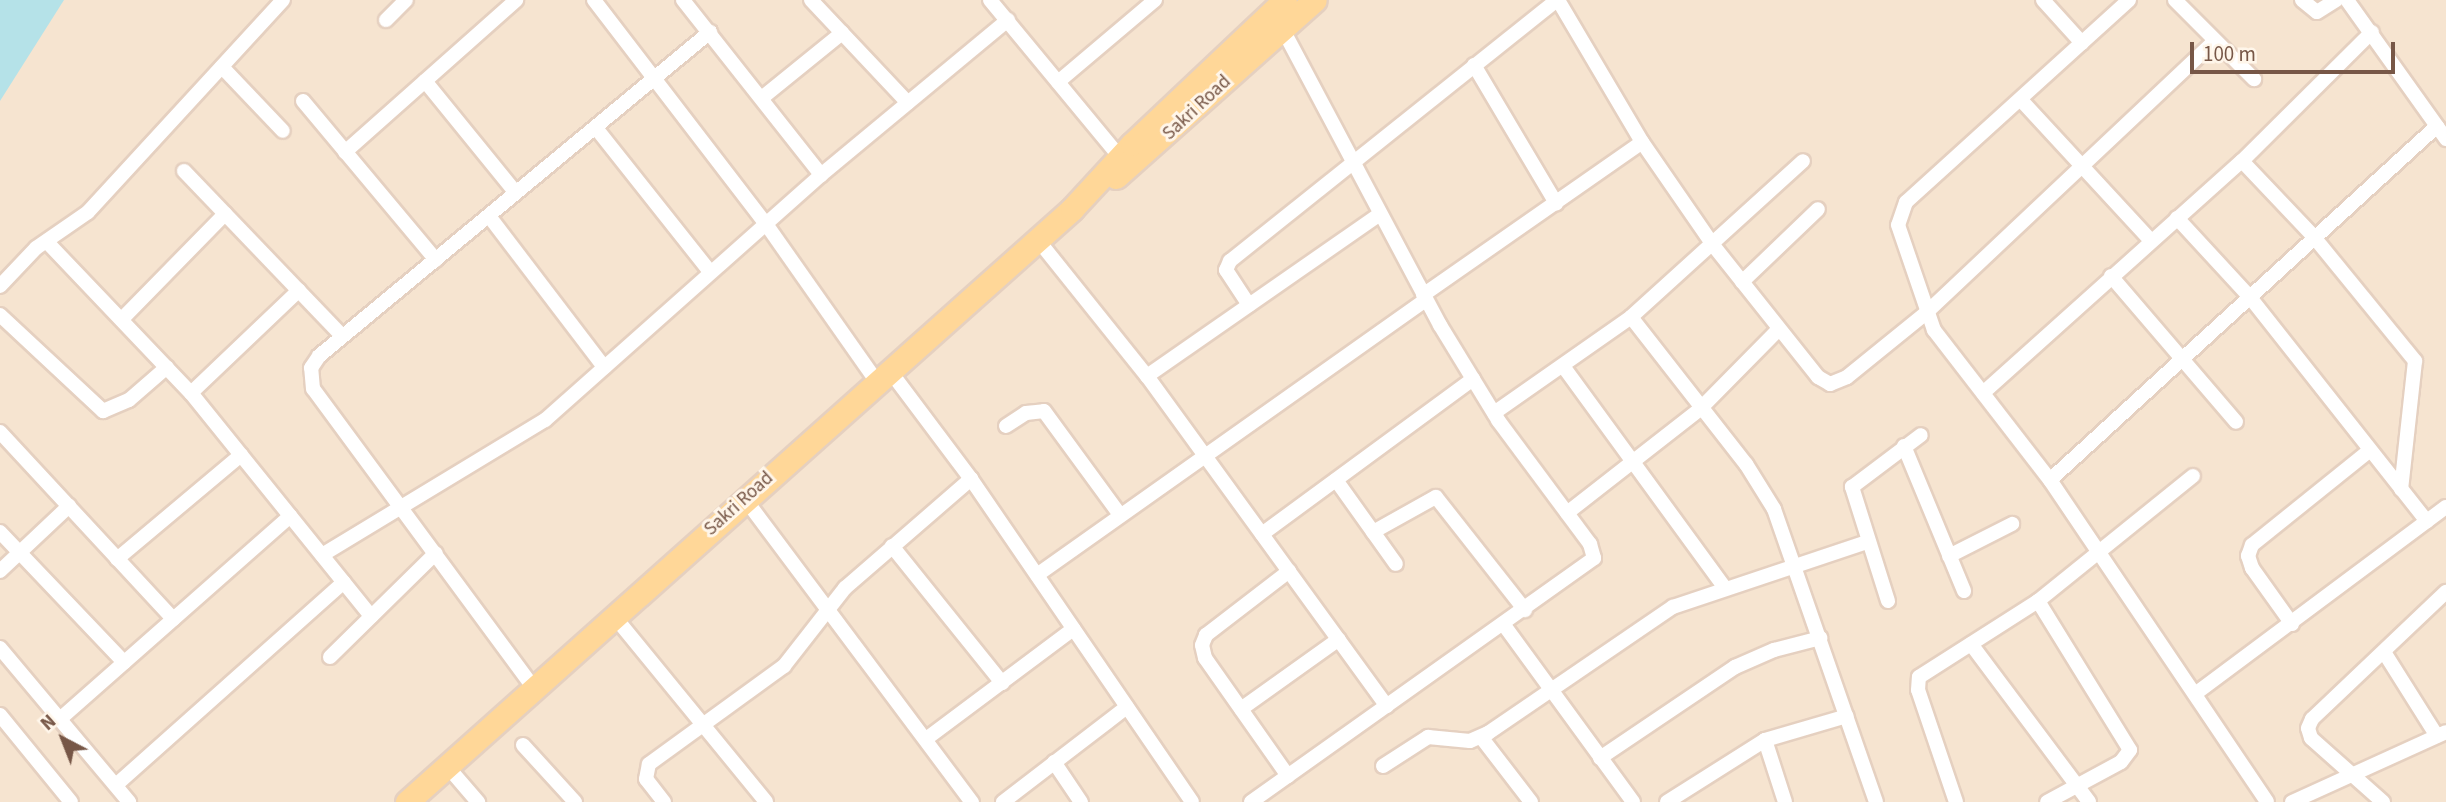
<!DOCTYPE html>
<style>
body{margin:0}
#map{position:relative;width:2446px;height:802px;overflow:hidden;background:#fef3e2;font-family:"Source Sans 3",sans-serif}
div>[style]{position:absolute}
.residential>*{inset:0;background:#f6e4d0;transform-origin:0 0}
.water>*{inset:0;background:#b5e2e8}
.roads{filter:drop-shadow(2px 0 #e5d0c0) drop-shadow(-2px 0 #e5d0c0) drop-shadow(0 2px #e5d0c0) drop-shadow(0 -2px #e5d0c0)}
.minor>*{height:14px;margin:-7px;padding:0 7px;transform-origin:7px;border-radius:7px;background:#fff}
.primary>*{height:23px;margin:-11.5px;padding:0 11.5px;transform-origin:11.5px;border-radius:11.5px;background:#ffd798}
span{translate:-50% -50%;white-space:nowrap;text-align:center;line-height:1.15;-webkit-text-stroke:6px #fff6ea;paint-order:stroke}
.street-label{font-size:19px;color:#775747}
.north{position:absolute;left:28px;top:704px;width:70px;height:70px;-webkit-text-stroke:5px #fff6ea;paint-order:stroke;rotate:318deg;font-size:19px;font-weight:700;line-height:28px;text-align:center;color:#775747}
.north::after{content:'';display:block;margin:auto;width:24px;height:32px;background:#775747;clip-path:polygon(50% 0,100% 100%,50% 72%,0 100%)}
.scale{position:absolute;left:2190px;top:42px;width:205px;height:32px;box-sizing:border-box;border:4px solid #775747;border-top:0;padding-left:9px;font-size:21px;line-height:24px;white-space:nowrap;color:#775747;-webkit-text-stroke:5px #fff6ea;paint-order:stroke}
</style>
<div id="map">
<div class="residential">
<i style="left:0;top:0;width:2446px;height:802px"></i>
</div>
<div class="water">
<i style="clip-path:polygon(0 0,64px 0,0 101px)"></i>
</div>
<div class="roads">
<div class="minor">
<i style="left:594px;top:0;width:282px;rotate:52.5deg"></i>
<i style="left:766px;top:224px;width:193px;rotate:54.9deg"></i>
<i style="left:683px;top:0;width:223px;rotate:51.7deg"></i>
<i style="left:811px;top:0;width:141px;rotate:46.7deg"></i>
<i style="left:990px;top:0;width:204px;rotate:50.4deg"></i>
<i style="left:1558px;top:0;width:165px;rotate:59.4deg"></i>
<i style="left:1642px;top:142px;width:125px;rotate:55.4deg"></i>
<i style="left:1713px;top:245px;width:169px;rotate:51.5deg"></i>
<i style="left:1818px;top:377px;width:14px;rotate:30deg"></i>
<i style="left:1830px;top:384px;width:18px;rotate:-22deg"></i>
<i style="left:1847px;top:377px;width:102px;rotate:-39deg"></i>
<i style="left:1926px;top:313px;width:395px;rotate:-43.3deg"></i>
<i style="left:2043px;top:0;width:58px;rotate:47.8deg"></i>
<i style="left:2129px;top:0;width:301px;rotate:137.8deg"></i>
<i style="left:1906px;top:202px;width:24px;rotate:109deg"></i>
<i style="left:1898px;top:225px;width:111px;rotate:71.1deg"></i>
<i style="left:1934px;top:330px;width:190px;rotate:52.3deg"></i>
<i style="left:2050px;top:480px;width:388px;rotate:56deg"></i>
<i style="left:2175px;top:0;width:112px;rotate:45deg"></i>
<i style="left:2302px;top:0;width:19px;rotate:39deg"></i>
<i style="left:2317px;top:12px;width:22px;rotate:-32deg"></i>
<i style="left:2347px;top:0;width:171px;rotate:54.5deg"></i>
<i style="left:386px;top:20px;width:28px;rotate:-45deg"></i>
<i style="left:1474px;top:65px;width:161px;rotate:59.3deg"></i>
<i style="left:222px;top:67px;width:88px;rotate:46.4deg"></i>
<i style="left:425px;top:81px;width:144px;rotate:50.9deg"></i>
<i style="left:1058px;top:82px;width:127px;rotate:-40.2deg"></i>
<i style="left:763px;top:97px;width:102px;rotate:-39deg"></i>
<i style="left:2021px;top:100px;width:192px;rotate:47.3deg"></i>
<i style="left:303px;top:101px;width:207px;rotate:50.1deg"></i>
<i style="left:596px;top:128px;width:184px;rotate:51.6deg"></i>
<i style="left:345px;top:152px;width:229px;rotate:-41.6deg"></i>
<i style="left:2242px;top:161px;width:105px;rotate:46.5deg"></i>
<i style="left:2314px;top:237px;width:160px;rotate:50.8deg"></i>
<i style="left:2415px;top:361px;width:129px;rotate:96.2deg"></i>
<i style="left:184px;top:171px;width:228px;rotate:46.2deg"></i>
<i style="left:489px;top:216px;width:190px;rotate:52.7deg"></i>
<i style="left:2177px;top:218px;width:106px;rotate:47.3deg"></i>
<i style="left:2249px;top:296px;width:287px;rotate:51.7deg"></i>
<i style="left:1038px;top:240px;width:174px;rotate:51.3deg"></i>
<i style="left:1147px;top:376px;width:408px;rotate:54deg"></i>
<i style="left:47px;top:242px;width:209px;rotate:46.4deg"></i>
<i style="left:191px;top:393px;width:287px;rotate:51.1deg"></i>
<i style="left:2111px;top:276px;width:192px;rotate:49.4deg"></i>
<i style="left:1742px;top:282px;width:105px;rotate:-43.8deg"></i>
<i style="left:0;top:286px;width:52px;rotate:-46.5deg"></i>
<i style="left:36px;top:248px;width:63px;rotate:-34.7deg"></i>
<i style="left:88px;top:212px;width:288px;rotate:-47.4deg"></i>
<i style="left:1423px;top:295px;width:267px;rotate:-34.9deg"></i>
<i style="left:1249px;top:305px;width:42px;rotate:-123.3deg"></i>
<i style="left:1226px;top:270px;width:10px;rotate:-66deg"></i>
<i style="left:1230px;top:261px;width:418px;rotate:-38.6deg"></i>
<i style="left:0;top:315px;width:141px;rotate:43deg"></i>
<i style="left:103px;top:411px;width:28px;rotate:-23deg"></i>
<i style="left:129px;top:400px;width:50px;rotate:-41deg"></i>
<i style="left:1631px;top:317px;width:187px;rotate:52deg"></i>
<i style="left:1746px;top:464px;width:53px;rotate:58.1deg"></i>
<i style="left:1774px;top:509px;width:310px;rotate:70.8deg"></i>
<i style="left:123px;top:318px;width:146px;rotate:-45.6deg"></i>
<i style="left:1563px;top:366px;width:275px;rotate:53.9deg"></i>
<i style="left:890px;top:371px;width:135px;rotate:53.1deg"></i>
<i style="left:971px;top:479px;width:391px;rotate:55.6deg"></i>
<i style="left:1147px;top:376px;width:282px;rotate:-34.8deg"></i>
<i style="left:191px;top:393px;width:149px;rotate:-43.6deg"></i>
<i style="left:1983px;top:393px;width:348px;rotate:-41.9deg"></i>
<i style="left:2242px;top:161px;width:183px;rotate:-44.8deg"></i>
<i style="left:1494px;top:413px;width:167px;rotate:-35deg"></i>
<i style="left:1631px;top:317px;width:232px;rotate:-42.2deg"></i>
<i style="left:1006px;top:426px;width:24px;rotate:-33deg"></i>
<i style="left:1026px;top:413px;width:18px;rotate:-6deg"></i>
<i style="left:1044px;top:411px;width:129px;rotate:53.8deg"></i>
<i style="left:0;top:432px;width:255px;rotate:47.2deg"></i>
<i style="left:1904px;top:446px;width:157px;rotate:67.5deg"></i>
<i style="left:1336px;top:480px;width:103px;rotate:54.5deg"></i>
<i style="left:2050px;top:480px;width:524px;rotate:-42.45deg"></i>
<i style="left:745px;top:499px;width:379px;rotate:53.2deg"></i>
<i style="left:1567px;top:513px;width:169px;rotate:-38deg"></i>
<i style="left:1700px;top:409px;width:112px;rotate:-45.4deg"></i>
<i style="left:0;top:532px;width:180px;rotate:46.4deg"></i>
<i style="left:1373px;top:532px;width:72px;rotate:-29.1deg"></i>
<i style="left:1436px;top:497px;width:144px;rotate:51.8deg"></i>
<i style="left:1262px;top:534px;width:262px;rotate:-36.3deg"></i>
<i style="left:892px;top:546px;width:176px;rotate:51.2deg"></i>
<i style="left:322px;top:555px;width:261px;rotate:-31.2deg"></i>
<i style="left:545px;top:420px;width:369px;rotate:-41.6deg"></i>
<i style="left:821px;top:175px;width:243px;rotate:-39.7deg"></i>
<i style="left:1949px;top:556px;width:71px;rotate:-26.9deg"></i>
<i style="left:117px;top:559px;width:162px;rotate:-40deg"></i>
<i style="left:0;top:571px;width:95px;rotate:-43.3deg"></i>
<i style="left:1037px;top:575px;width:476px;rotate:-35.3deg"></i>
<i style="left:1888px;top:601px;width:120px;rotate:-107.5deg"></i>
<i style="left:1852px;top:487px;width:86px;rotate:-37deg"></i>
<i style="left:2038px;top:601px;width:175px;rotate:58.3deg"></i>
<i style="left:2130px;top:750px;width:15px;rotate:127deg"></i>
<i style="left:2121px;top:762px;width:84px;rotate:151.6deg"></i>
<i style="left:614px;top:616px;width:240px;rotate:50.7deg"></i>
<i style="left:2292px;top:624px;width:69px;rotate:-125.5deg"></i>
<i style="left:2252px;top:568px;width:13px;rotate:-108deg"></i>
<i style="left:2248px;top:556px;width:12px;rotate:-70deg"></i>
<i style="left:2252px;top:545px;width:151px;rotate:-38.8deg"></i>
<i style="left:1504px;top:625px;width:219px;rotate:53.9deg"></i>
<i style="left:1971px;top:644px;width:197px;rotate:53.2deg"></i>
<i style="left:0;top:648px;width:201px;rotate:50deg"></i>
<i style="left:2384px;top:652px;width:99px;rotate:57.8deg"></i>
<i style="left:330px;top:657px;width:148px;rotate:-44.5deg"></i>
<i style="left:533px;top:687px;width:370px;rotate:-126.4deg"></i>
<i style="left:313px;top:389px;width:21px;rotate:-95deg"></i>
<i style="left:311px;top:368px;width:14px;rotate:-56deg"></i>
<i style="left:319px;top:356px;width:508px;rotate:-39.65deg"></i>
<i style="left:2195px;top:694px;width:313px;rotate:-36.7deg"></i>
<i style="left:1241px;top:709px;width:120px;rotate:-35.5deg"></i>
<i style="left:0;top:715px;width:112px;rotate:50.8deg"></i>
<i style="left:60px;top:719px;width:307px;rotate:-41.4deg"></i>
<i style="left:1481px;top:737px;width:82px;rotate:52.4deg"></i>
<i style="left:926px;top:739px;width:184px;rotate:-36.8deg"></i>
<i style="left:1765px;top:740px;width:65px;rotate:72.1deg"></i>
<i style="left:523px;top:745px;width:77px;rotate:47.6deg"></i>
<i style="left:1600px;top:758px;width:163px;rotate:-34deg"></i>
<i style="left:1735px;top:667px;width:43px;rotate:-23.6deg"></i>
<i style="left:1774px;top:650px;width:48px;rotate:-14.6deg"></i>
<i style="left:1054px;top:762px;width:48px;rotate:56deg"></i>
<i style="left:447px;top:766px;width:48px;rotate:49.3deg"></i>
<i style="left:1383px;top:766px;width:54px;rotate:-32.8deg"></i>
<i style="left:1428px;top:737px;width:42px;rotate:5.4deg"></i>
<i style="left:1470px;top:741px;width:20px;rotate:-24deg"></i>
<i style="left:1488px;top:733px;width:224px;rotate:-34.3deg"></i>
<i style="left:1673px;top:607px;width:205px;rotate:-18.5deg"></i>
<i style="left:1288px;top:776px;width:144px;rotate:-125.1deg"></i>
<i style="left:1205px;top:658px;width:13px;rotate:-103deg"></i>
<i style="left:1202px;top:645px;width:11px;rotate:-68deg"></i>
<i style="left:1206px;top:635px;width:105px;rotate:-37.6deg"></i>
<i style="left:116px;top:785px;width:305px;rotate:-41.7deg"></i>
<i style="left:664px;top:802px;width:29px;rotate:-128deg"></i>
<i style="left:646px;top:779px;width:15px;rotate:-79deg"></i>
<i style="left:649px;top:764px;width:167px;rotate:-36deg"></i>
<i style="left:784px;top:666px;width:99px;rotate:-52deg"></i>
<i style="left:845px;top:588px;width:167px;rotate:-40.9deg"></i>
<i style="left:1003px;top:802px;width:156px;rotate:-37.5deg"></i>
<i style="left:1251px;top:802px;width:421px;rotate:-35.4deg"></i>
<i style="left:1594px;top:558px;width:15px;rotate:-106deg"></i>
<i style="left:1590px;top:544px;width:154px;rotate:-126.6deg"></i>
<i style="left:1498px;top:420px;width:111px;rotate:-121.4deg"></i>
<i style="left:1440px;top:325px;width:343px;rotate:-118deg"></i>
<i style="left:1667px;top:802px;width:116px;rotate:-32.3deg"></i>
<i style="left:1765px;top:740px;width:85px;rotate:-16.3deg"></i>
<i style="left:1956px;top:802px;width:118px;rotate:-108.7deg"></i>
<i style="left:1918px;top:690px;width:13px;rotate:-86deg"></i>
<i style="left:1919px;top:677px;width:141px;rotate:-32.6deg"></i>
<i style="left:2038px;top:601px;width:199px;rotate:-38.9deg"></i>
<i style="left:2292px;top:802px;width:169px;rotate:-24.4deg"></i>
<i style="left:2383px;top:802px;width:96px;rotate:-138.4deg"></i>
<i style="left:2311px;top:738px;width:10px;rotate:-107deg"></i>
<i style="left:2308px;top:728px;width:10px;rotate:-66deg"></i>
<i style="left:2312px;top:719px;width:185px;rotate:-43.5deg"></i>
</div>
<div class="primary">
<i style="left:1116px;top:177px;width:266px;rotate:-41.7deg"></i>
<i style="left:407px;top:802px;width:891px;rotate:-41.72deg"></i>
<i style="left:1072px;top:209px;width:88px;rotate:-47.3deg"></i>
<i style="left:1132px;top:144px;width:210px;rotate:-43.3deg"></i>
</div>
</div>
<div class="street-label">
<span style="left:1197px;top:108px;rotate:-43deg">Sakri Road</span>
<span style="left:739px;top:504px;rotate:-42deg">Sakri Road</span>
</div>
<div class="north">N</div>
<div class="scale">100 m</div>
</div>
